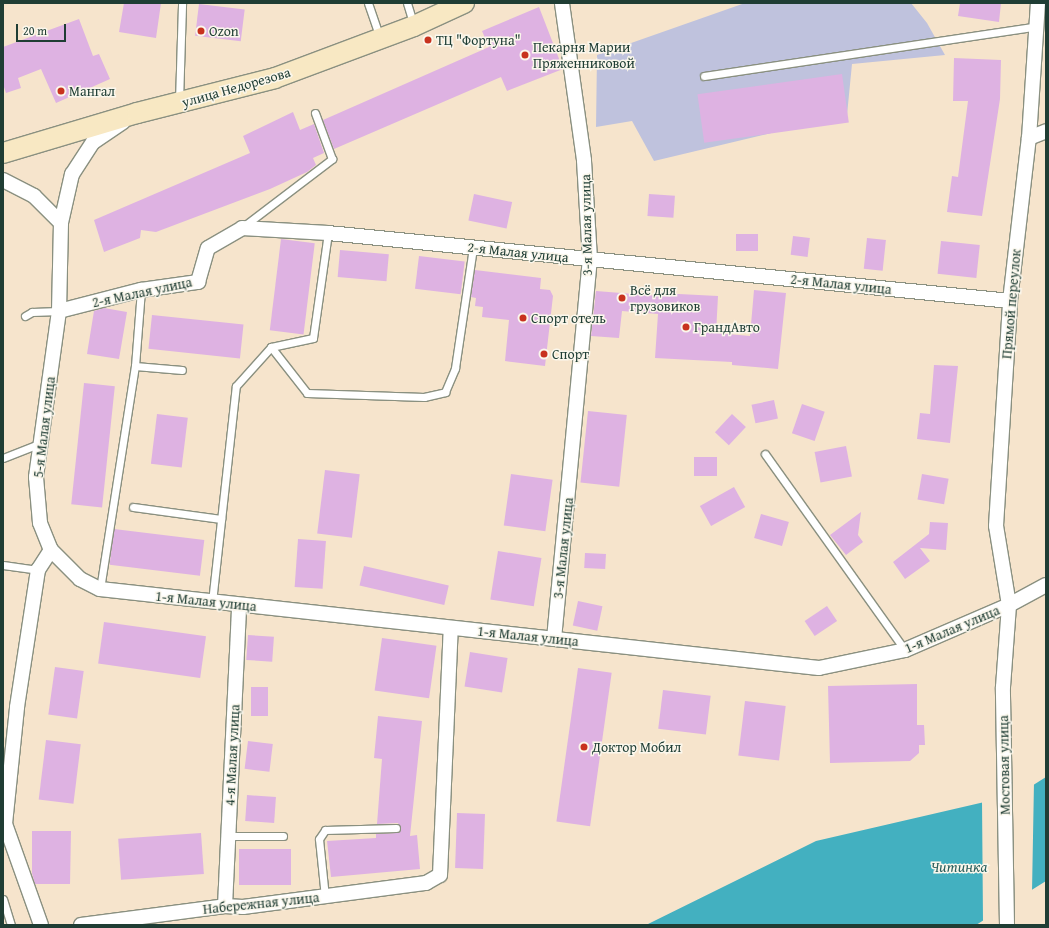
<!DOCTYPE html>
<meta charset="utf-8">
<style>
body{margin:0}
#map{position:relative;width:1049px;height:928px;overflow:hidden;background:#f6e4cc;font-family:"Gentium Book Plus",serif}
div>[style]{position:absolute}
.industrial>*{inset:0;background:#bfc2dd}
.water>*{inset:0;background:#43b0c0}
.pier>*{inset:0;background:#f6e4cc}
.building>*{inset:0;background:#deb2e2;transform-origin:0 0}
.roads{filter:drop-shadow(1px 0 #8a9080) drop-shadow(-1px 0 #8a9080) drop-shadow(0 1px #8a9080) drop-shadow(0 -1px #8a9080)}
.lane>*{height:7px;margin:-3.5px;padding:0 3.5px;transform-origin:3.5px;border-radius:3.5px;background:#fff}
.street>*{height:14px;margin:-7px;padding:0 7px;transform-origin:7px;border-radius:7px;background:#fff}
.secondary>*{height:20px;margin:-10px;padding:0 10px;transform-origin:10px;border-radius:10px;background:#f8e8c3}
.dots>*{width:11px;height:11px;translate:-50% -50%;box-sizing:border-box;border:2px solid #fbf7ec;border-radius:50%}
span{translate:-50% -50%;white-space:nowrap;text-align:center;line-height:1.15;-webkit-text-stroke:3px #fbf7ec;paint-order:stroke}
.poi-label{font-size:14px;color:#1f3d34}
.left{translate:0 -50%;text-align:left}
.street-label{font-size:14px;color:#1f3d34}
.water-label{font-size:15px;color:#2a605e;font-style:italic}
.frame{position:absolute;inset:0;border:4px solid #1f3d34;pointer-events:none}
.scale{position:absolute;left:16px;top:24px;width:50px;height:18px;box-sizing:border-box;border:2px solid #1f3d34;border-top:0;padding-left:5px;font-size:12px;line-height:14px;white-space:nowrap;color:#1f3d34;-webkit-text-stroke:3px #fbf7ec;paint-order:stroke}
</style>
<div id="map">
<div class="industrial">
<i style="clip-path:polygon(745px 3px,911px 3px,927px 23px,945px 55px,852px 64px,847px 115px,654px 161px,632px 121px,596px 127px,597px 55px)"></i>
</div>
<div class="water">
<i style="clip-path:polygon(1046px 777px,1046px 881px,976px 925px,646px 925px,816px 841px,1019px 794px)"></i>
</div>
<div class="pier">
<i style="clip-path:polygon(1034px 782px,1032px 892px,983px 923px,982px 801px,1019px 792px)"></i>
</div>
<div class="building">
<i style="clip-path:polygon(124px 3px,161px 3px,156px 38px,119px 32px)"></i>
<i style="clip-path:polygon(960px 3px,1001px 3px,999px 22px,958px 16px)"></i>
<i style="left:199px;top:4px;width:46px;height:32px;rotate:7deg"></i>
<i style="clip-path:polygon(539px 7px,563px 69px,507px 91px,501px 77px,334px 149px,323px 120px,489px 47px,482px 31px)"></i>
<i style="clip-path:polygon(79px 19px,93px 56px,99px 54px,110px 79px,56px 103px,41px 69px,18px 78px,21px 88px,6px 93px,3px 84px,3px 47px)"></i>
<i style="clip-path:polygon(954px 58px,1001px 60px,1000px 99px,982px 216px,947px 212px,952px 176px,958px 177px,968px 101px,953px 101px)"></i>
<i style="left:842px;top:74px;width:49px;height:146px;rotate:82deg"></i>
<i style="clip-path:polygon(293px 112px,300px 130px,314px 124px,324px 153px,313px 158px,316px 165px,307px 172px,270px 189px,156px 232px,141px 230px,140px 238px,104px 252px,94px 220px,250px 153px,243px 136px)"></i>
<i style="left:474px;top:194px;width:39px;height:27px;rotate:12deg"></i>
<i style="left:649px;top:194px;width:26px;height:22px;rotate:4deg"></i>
<i style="left:736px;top:234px;width:22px;height:17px"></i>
<i style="left:793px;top:236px;width:17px;height:19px;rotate:7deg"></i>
<i style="left:867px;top:238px;width:19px;height:31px;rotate:6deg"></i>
<i style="left:281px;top:239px;width:34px;height:92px;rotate:7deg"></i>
<i style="left:941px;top:241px;width:39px;height:33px;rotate:6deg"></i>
<i style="left:340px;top:250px;width:49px;height:27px;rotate:5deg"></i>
<i style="left:419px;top:256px;width:46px;height:33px;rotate:7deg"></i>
<i style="clip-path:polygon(475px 270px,541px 278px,540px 289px,550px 290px,553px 296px,545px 366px,505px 361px,509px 320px,482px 317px,483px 307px,475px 306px,476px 298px,471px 297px)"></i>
<i style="clip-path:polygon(754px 290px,786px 293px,778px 369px,732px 365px,732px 362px,655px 358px,658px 314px,622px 311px,619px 338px,591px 336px,596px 291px,659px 296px,659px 293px,718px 296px,716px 333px,750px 336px)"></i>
<i style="clip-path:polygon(104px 308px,127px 312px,119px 359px,87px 354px,94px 311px)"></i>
<i style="left:152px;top:315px;width:92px;height:34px;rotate:6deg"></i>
<i style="clip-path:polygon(934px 365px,958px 366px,950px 443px,917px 439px,920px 413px,930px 414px)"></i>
<i style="left:84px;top:383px;width:31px;height:122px;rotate:6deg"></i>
<i style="left:774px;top:400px;width:19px;height:23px;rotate:78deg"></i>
<i style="left:802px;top:404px;width:24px;height:31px;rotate:19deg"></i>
<i style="left:588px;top:411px;width:39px;height:72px;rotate:6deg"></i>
<i style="left:157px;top:414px;width:31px;height:50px;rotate:7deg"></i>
<i style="left:732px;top:414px;width:19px;height:25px;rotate:43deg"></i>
<i style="left:846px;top:446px;width:31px;height:32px;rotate:79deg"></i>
<i style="left:694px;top:457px;width:23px;height:19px"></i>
<i style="left:325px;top:470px;width:35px;height:64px;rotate:7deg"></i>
<i style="left:511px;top:474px;width:42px;height:52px;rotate:8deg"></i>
<i style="left:922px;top:474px;width:27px;height:26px;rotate:10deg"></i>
<i style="left:734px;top:487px;width:23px;height:39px;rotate:61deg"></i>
<i style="clip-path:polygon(861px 512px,858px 535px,863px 542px,846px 555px,830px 535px)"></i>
<i style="left:761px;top:514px;width:29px;height:25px;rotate:16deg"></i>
<i style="clip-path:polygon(930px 522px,948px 523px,946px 550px,920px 548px,930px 561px,905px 579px,893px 562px,929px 534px)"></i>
<i style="left:114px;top:529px;width:91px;height:36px;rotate:7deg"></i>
<i style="left:298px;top:539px;width:28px;height:48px;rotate:4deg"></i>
<i style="left:498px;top:551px;width:44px;height:49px;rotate:9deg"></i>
<i style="left:585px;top:553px;width:21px;height:15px;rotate:3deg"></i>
<i style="left:364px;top:566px;width:87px;height:20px;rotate:13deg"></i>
<i style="left:578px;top:601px;width:25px;height:25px;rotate:12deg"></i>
<i style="left:827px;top:606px;width:18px;height:27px;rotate:56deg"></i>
<i style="left:104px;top:622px;width:103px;height:42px;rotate:8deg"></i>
<i style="left:248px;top:635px;width:26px;height:25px;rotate:4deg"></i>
<i style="left:382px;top:638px;width:55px;height:53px;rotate:8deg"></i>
<i style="left:470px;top:652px;width:38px;height:35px;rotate:9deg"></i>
<i style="left:55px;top:667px;width:29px;height:48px;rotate:8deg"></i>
<i style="left:578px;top:668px;width:34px;height:155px;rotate:8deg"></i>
<i style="clip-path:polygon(917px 684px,917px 725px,924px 725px,925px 745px,919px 745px,919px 753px,910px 761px,830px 763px,828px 686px)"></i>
<i style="left:251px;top:687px;width:17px;height:29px"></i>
<i style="left:663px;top:690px;width:48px;height:39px;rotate:7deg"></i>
<i style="left:745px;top:701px;width:41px;height:55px;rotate:7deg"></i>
<i style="clip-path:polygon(378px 716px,422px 721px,410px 836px,417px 835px,420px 869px,331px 877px,327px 841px,376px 838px,376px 834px,396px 833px,401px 830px,398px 823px,377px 824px,382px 759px,374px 758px)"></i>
<i style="left:46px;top:740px;width:35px;height:60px;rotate:7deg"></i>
<i style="left:248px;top:741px;width:25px;height:28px;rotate:7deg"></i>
<i style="left:247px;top:795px;width:29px;height:26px;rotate:4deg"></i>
<i style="left:457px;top:813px;width:28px;height:55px;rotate:2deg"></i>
<i style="clip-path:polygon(32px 831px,71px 831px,70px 884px,35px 884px,32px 873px)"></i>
<i style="left:201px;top:833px;width:41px;height:83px;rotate:86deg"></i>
<i style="left:291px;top:849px;width:36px;height:52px;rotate:90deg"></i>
</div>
<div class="roads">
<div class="lane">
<i style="left:368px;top:3px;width:36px;rotate:71deg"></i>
<i style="left:407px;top:3px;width:24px;rotate:73deg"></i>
<i style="left:704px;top:76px;width:337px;rotate:-8.5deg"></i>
<i style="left:179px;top:101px;width:98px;rotate:-88.2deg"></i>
<i style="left:244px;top:226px;width:111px;rotate:-37.3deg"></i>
<i style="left:332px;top:159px;width:49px;rotate:-110.3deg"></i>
<i style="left:25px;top:316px;width:8px;rotate:-30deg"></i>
<i style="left:32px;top:312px;width:27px;rotate:-2deg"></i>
<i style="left:271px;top:347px;width:58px;rotate:52deg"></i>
<i style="left:307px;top:393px;width:117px;rotate:2deg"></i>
<i style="left:424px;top:397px;width:22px;rotate:-13deg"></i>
<i style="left:445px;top:392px;width:26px;rotate:-67deg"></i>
<i style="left:455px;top:368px;width:122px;rotate:-81.5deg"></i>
<i style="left:135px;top:366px;width:47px;rotate:4.9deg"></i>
<i style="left:765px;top:454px;width:241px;rotate:54.5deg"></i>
<i style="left:3px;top:458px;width:41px;rotate:-21.5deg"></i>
<i style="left:133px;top:507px;width:89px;rotate:7.8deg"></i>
<i style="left:3px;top:565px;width:35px;rotate:8deg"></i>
<i style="left:100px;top:589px;width:226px;rotate:-81.1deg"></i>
<i style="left:135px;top:366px;width:76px;rotate:-85.5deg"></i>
<i style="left:212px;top:602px;width:217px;rotate:-83.7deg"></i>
<i style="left:236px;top:386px;width:52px;rotate:-48.1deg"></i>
<i style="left:271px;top:347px;width:43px;rotate:-12.1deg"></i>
<i style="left:313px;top:338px;width:106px;rotate:-81.9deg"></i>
<i style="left:228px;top:836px;width:55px"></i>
<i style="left:325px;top:897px;width:58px;rotate:-95.9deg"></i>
<i style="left:319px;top:839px;width:11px;rotate:-56deg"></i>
<i style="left:325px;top:830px;width:71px;rotate:-1.6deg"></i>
<i style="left:3px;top:899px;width:27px;rotate:73deg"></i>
</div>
<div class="street">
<i style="left:123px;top:122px;width:36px;rotate:146deg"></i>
<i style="left:93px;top:142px;width:38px;rotate:123deg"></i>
<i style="left:72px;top:174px;width:50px;rotate:102.7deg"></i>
<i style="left:61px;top:223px;width:88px;rotate:91.3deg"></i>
<i style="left:59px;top:311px;width:168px;rotate:97.9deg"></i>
<i style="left:36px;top:477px;width:46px;rotate:85deg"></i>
<i style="left:40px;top:523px;width:29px;rotate:68deg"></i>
<i style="left:51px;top:550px;width:41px;rotate:45deg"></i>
<i style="left:80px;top:579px;width:22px;rotate:27deg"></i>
<i style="left:100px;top:589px;width:723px;rotate:6.27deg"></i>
<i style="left:819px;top:668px;width:88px;rotate:-11.8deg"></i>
<i style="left:905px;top:650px;width:113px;rotate:-23.4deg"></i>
<i style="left:1009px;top:605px;width:42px;rotate:-28.4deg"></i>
<i style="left:1029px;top:138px;width:18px;rotate:-22deg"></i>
<i style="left:3px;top:180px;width:35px;rotate:27deg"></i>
<i style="left:34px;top:196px;width:38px;rotate:45deg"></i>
<i style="left:59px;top:311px;width:85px;rotate:-14.4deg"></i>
<i style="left:141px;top:290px;width:58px;rotate:-8deg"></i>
<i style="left:198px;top:282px;width:35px;rotate:-74deg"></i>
<i style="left:208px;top:248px;width:39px;rotate:-30deg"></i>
<i style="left:242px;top:228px;width:86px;rotate:3.3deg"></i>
<i style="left:328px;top:233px;width:685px;rotate:5.69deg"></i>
<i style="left:554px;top:639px;width:382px;rotate:-84.6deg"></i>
<i style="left:590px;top:259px;width:99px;rotate:-93.5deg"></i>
<i style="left:584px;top:160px;width:159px;rotate:-98deg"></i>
<i style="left:225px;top:906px;width:301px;rotate:-87.3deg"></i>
<i style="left:41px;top:925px;width:107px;rotate:-109.6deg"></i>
<i style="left:5px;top:824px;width:118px;rotate:-84.1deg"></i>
<i style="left:17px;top:707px;width:139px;rotate:-81.3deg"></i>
<i style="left:38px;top:570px;width:24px;rotate:-57deg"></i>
<i style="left:81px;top:925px;width:145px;rotate:-7.5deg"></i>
<i style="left:225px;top:906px;width:18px;rotate:3deg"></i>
<i style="left:243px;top:907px;width:185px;rotate:-7.5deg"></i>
<i style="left:426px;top:883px;width:16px;rotate:-30deg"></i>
<i style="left:440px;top:875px;width:247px;rotate:-87.5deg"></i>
<i style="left:1007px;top:925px;width:238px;rotate:-91deg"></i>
<i style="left:1003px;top:687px;width:82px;rotate:-85.8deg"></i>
<i style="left:1009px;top:605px;width:80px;rotate:-99.3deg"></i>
<i style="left:996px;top:526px;width:225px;rotate:-86.4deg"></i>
<i style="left:1010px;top:301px;width:164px;rotate:-83.4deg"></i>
<i style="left:1029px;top:138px;width:135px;rotate:-86.2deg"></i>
</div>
<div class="secondary">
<i style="left:3px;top:153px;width:140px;rotate:-16.6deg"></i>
<i style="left:137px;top:113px;width:142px;rotate:-14.2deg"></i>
<i style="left:275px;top:78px;width:148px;rotate:-20.5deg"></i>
<i style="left:414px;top:26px;width:55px;rotate:-24.7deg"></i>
</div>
</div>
<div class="dots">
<i style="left:201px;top:31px;background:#c8321e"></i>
<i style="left:428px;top:40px;background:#c8321e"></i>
<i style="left:525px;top:55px;background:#c8321e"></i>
<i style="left:61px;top:91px;background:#c8321e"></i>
<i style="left:622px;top:298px;background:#c8321e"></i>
<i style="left:523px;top:318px;background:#c8321e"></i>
<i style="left:686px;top:327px;background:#c8321e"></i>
<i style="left:544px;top:354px;background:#c8321e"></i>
<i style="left:584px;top:747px;background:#c8321e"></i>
</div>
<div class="poi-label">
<span class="left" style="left:209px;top:31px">Ozon</span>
<span class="left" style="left:436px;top:40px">ТЦ "Фортуна"</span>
<span class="left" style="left:533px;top:55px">Пекарня Марии<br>Пряженниковой</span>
<span class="left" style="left:69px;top:91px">Мангал</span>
<span class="left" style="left:630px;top:298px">Всё для<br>грузовиков</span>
<span class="left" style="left:531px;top:318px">Спорт отель</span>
<span class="left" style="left:694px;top:327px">ГрандАвто</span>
<span class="left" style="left:552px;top:354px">Спорт</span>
<span class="left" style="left:592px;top:747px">Доктор Мобил</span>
</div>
<div class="street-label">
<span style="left:236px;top:87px;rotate:-16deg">улица Недорезова</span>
<span style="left:586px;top:225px;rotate:-91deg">3-я Малая улица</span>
<span style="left:518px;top:252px;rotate:6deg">2-я Малая улица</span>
<span style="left:841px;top:284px;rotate:6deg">2-я Малая улица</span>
<span style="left:142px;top:292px;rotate:-12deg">2-я Малая улица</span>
<span style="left:1011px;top:304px;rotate:-85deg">Прямой переулок</span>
<span style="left:44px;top:427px;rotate:-83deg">5-я Малая улица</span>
<span style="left:563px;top:548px;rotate:-84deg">3-я Малая улица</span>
<span style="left:206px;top:601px;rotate:6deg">1-я Малая улица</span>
<span style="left:952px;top:629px;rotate:-23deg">1-я Малая улица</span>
<span style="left:528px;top:636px;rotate:6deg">1-я Малая улица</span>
<span style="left:232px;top:755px;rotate:-87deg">4-я Малая улица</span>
<span style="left:1004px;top:765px;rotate:-91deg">Мостовая улица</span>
<span style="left:261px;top:903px;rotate:-6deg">Набережная улица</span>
</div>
<div class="water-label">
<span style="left:959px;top:867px">Читинка</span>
</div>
<div class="frame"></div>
<div class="scale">20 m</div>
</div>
